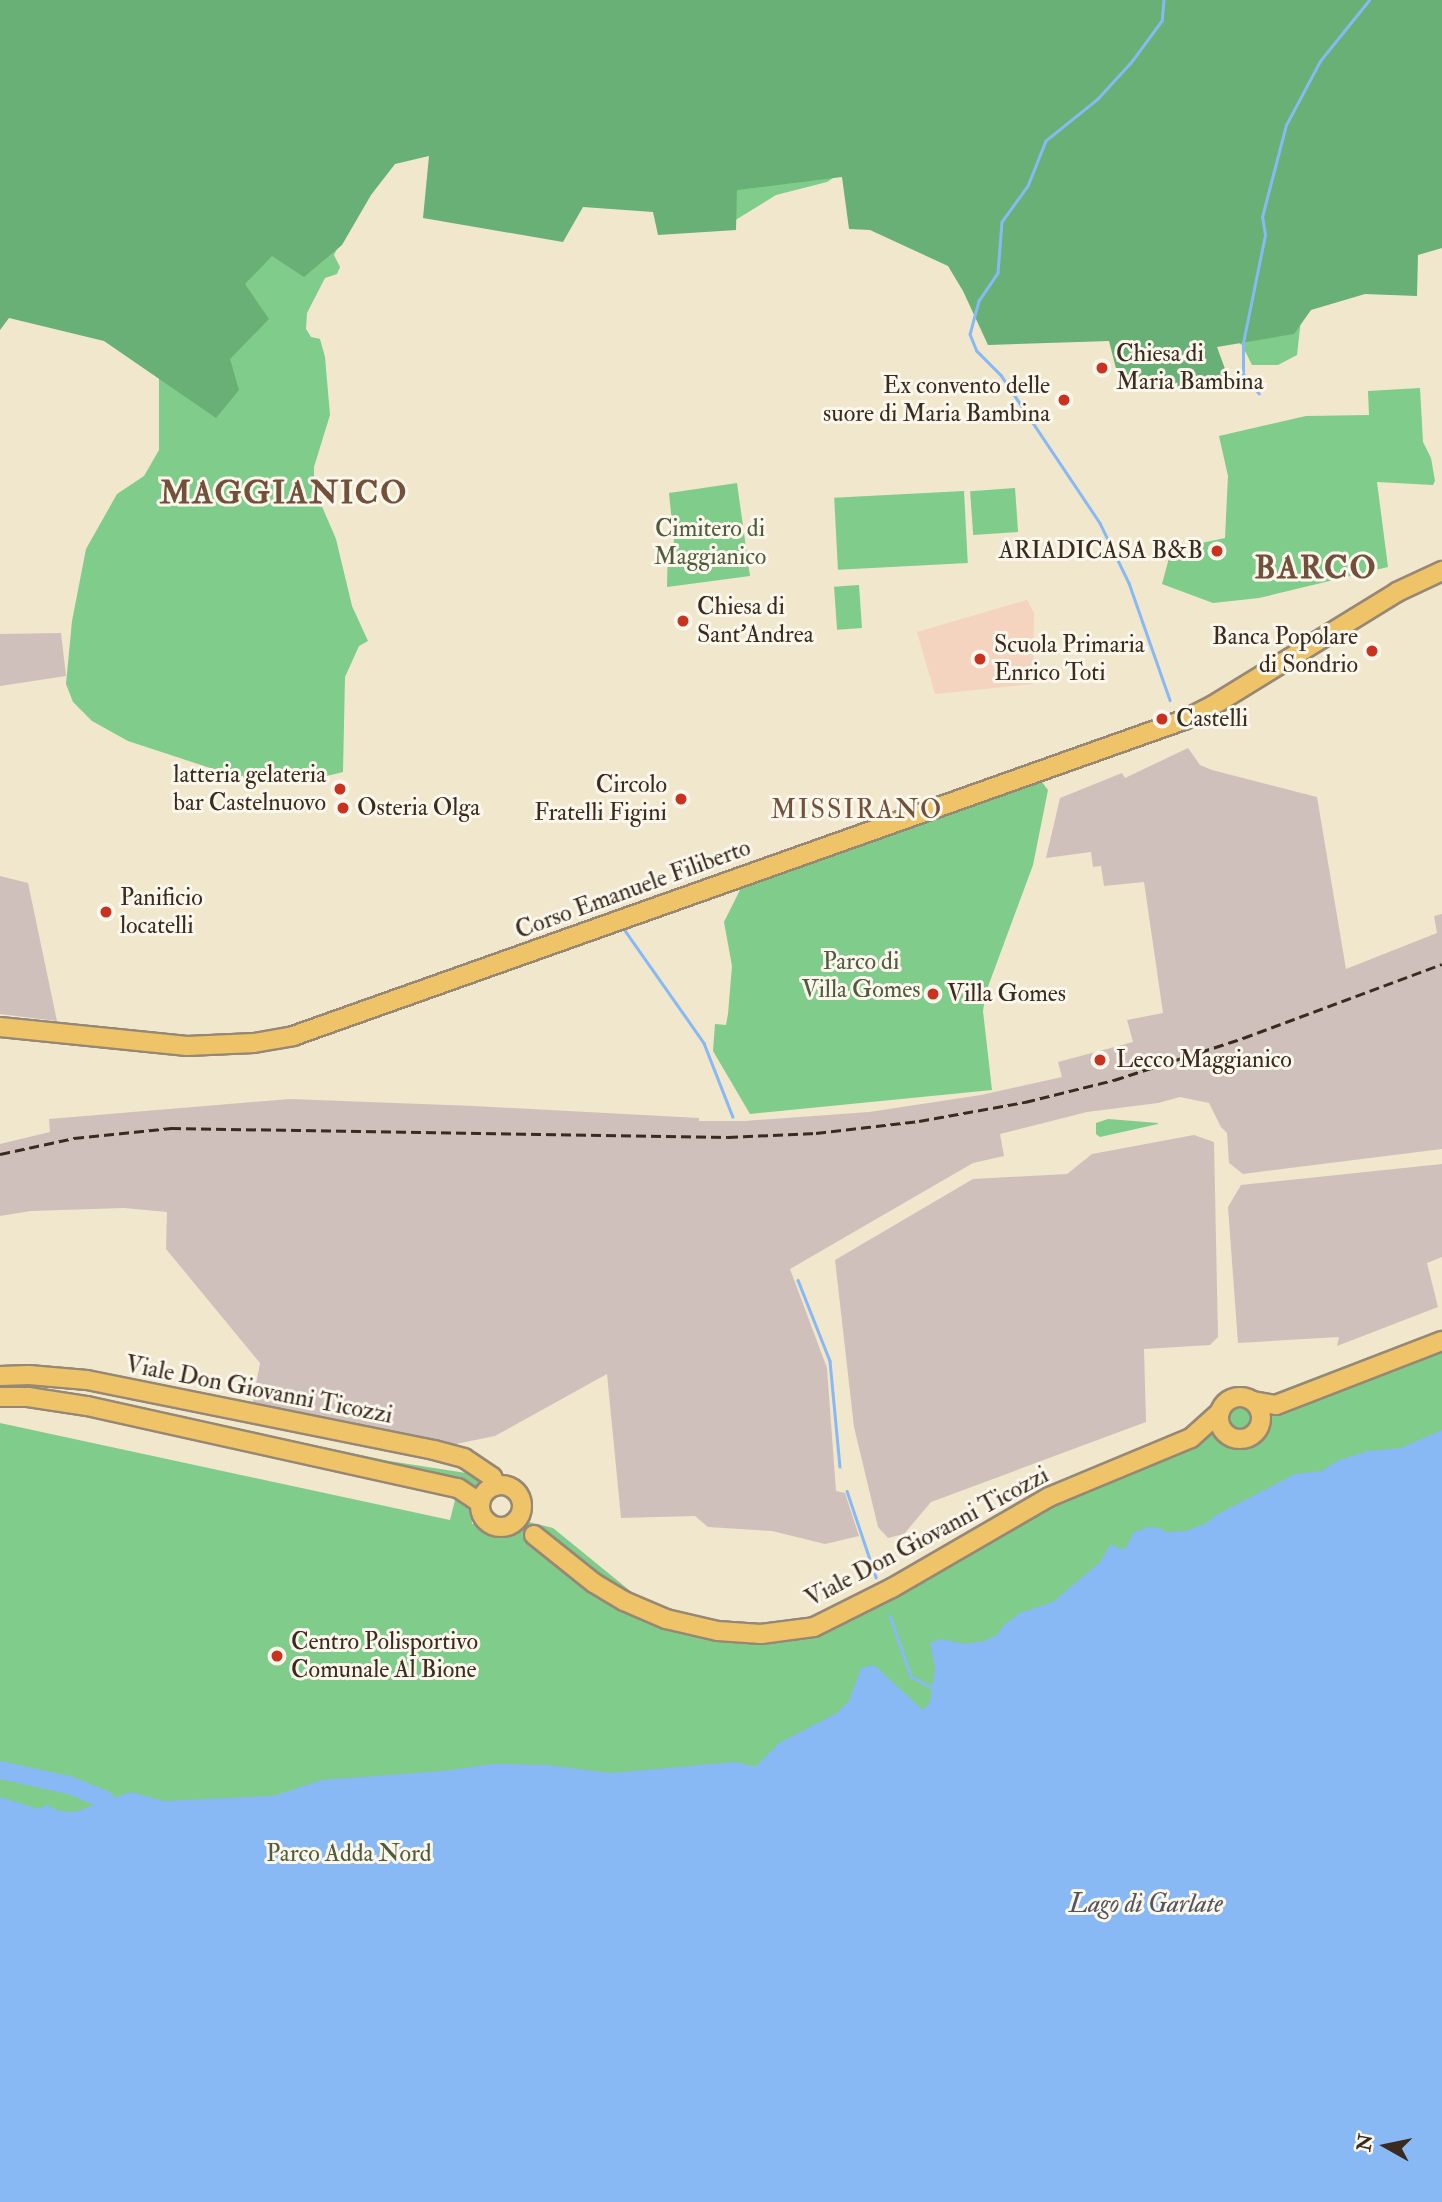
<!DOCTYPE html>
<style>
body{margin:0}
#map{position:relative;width:1442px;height:2202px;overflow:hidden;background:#f0e7cc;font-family:"IM FELL Double Pica",serif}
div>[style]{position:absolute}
.built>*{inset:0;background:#f4d3bf}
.industrial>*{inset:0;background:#d0c0bb}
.green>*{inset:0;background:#80cc8a;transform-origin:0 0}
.forest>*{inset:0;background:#68b076}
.water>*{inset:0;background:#88b9f4}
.stream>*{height:2.5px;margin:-1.25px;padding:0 1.25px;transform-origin:1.25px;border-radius:1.25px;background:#88b9f4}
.river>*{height:18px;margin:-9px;padding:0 9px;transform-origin:9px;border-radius:9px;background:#88b9f4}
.roads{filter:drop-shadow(2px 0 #968875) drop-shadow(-2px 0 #968875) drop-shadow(0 2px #968875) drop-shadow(0 -2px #968875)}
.major>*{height:18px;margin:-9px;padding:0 9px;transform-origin:9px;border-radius:9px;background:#efc469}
.major>.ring{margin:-9px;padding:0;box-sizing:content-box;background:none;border:18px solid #efc469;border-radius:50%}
.rail>*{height:2.5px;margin-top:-1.25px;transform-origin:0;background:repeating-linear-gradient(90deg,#3b2a1e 0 10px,transparent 0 15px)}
.dots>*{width:19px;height:19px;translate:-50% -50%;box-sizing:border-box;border:4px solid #fbf7ec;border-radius:50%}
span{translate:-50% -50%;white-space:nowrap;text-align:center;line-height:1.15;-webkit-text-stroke:6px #fbf7ec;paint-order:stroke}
.poi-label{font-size:24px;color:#3b2a1e}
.left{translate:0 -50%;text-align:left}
.right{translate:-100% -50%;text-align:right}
.park-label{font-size:24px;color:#505b3e}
.street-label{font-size:24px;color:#3b2a1e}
.neighbourhood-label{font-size:26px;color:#72503a;letter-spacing:2px}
.water-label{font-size:26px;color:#52555e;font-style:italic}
.district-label{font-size:32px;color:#72503a;font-weight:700;letter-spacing:2px}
.north{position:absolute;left:1351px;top:2111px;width:70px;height:70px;-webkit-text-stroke:5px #fbf7ec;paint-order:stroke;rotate:279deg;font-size:19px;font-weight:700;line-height:28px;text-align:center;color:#3b2a1e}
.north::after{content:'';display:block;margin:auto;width:24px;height:32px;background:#3b2a1e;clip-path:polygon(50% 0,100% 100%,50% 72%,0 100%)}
</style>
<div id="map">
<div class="built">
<i style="clip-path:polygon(1027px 600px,1034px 613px,1033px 684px,935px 694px,917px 632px)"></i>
</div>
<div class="industrial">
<i style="clip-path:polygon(61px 633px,66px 676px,0 686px,0 634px)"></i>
<i style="clip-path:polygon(1188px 748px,1200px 765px,1212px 770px,1317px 797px,1346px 969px,1437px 933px,1434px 916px,1442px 914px,1442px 1149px,1243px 1174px,1229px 1163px,1227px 1133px,1221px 1127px,1209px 1103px,1180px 1097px,1158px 1103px,1087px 1112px,1000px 1134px,1004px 1156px,973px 1163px,790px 1269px,827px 1368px,836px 1491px,845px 1493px,859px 1536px,825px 1544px,772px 1531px,708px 1527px,695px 1516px,621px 1518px,607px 1374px,495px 1436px,451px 1445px,439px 1445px,252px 1406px,260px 1363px,166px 1249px,167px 1212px,124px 1208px,31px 1211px,0 1216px,0 1144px,50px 1132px,49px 1119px,290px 1099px,474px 1106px,699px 1118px,699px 1121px,745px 1121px,869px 1112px,981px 1095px,1062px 1077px,1058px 1062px,1133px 1042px,1127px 1020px,1163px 1013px,1144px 882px,1104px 886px,1101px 866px,1093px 867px,1091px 852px,1046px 858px,1060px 798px,1122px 773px,1125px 778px)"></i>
<i style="clip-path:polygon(0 876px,28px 883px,57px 1021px,0 1014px)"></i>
<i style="clip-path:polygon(1194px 1135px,1214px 1142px,1218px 1337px,1210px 1345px,1144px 1349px,1146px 1422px,931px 1502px,904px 1534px,888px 1538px,878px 1527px,854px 1427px,835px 1260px,973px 1179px,1067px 1174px,1092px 1154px)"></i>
<i style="clip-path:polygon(1442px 1164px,1442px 1257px,1427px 1263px,1438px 1307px,1337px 1346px,1339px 1337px,1238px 1343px,1228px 1207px,1241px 1185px)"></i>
</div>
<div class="green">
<i style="clip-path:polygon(53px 0,1442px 0,1303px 301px,1297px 355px,1278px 365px,1252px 365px,1242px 345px,1216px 328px,983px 290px,839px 174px,827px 182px,776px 195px,729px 224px,426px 127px,358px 207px,334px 255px,340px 267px,337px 274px,325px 278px,307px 313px,306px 329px,311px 337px,320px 339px,325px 357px,330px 415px,314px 467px,314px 488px,336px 539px,352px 606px,368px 641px,359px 646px,345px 677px,343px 772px,319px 778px,262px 785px,128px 741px,92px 721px,73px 702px,66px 684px,72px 621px,86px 549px,117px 494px,144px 476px,159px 450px,159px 353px)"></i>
<i style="clip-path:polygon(1420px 388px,1423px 442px,1431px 458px,1435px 481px,1433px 485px,1377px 482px,1388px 567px,1259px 598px,1213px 603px,1162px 584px,1169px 558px,1188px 559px,1192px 545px,1225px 538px,1228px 476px,1219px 436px,1306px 416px,1369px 415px,1368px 391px)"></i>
<i style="clip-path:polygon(737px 483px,750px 576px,667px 587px,668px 544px,674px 543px,669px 493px)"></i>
<i style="left:1015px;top:488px;width:44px;height:45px;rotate:86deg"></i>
<i style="left:964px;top:491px;width:72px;height:130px;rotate:87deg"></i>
<i style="left:859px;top:585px;width:43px;height:25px;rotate:86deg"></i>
<i style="clip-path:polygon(1039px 778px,1048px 790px,1033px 865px,986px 992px,983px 1011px,992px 1090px,750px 1114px,713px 1051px,715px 1024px,726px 1025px,728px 1014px,732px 966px,724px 922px,743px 884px)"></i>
<i style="clip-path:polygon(1108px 1119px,1158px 1123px,1158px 1124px,1100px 1137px,1096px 1134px,1096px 1123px)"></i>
<i style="clip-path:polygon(1442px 1329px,1442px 2202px,0 2202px,0 1423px,450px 1520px,456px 1496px,471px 1507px,472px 1524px,488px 1520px,517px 1519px,553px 1528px,656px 1612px,753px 1631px,798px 1627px,1203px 1426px,1216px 1401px,1264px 1397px)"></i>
<i style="clip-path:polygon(47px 1392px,97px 1399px,389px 1461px,479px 1475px,487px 1480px,475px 1493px)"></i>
</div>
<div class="forest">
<i style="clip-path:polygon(0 0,1442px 0,1442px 248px,1418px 255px,1417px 296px,1365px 294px,1311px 310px,1294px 334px,1217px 347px,1232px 388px,1121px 388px,1109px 341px,988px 345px,963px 291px,948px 266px,870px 230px,849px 229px,842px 177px,737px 190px,736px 230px,658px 235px,653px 212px,583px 207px,563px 242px,423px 218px,429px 156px,395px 164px,371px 195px,342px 245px,304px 277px,272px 256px,245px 284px,269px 319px,230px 359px,239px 390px,216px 418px,104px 341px,9px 318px,0 330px)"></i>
</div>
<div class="water">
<i style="clip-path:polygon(1442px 1430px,1442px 2202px,0 2202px,0 1797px,38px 1809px,46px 1805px,60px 1811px,75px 1812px,131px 1792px,164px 1801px,273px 1796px,322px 1780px,443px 1771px,493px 1764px,547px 1765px,611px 1773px,736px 1762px,755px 1767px,779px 1743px,837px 1713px,849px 1701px,861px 1668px,874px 1665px,923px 1710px,930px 1702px,935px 1668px,930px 1643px,940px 1639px,966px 1644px,984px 1641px,997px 1635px,1004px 1625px,1020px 1613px,1053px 1602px,1100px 1562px,1111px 1544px,1120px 1549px,1126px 1548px,1133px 1533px,1148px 1527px,1160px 1528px,1165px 1532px,1186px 1531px,1207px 1523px,1216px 1515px,1295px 1474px,1322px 1471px,1337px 1461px,1368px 1451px,1401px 1448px)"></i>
</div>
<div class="stream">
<i style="left:1164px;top:0;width:21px;rotate:95deg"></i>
<i style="left:1162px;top:21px;width:52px;rotate:126.4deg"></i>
<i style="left:1131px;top:63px;width:49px;rotate:132.5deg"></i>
<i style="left:1098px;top:99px;width:67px;rotate:141.1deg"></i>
<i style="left:1046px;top:141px;width:48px;rotate:111.8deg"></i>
<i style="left:1028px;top:186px;width:44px;rotate:125.8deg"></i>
<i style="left:1002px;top:222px;width:51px;rotate:94.5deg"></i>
<i style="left:998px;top:273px;width:34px;rotate:124deg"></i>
<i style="left:979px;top:301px;width:34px;rotate:105deg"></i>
<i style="left:970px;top:334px;width:18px;rotate:68deg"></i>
<i style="left:977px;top:351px;width:34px;rotate:45deg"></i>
<i style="left:1001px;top:375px;width:178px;rotate:56.2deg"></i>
<i style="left:1100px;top:523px;width:67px;rotate:64.2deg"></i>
<i style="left:1129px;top:583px;width:124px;rotate:70.7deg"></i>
<i style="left:1259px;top:394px;width:26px;rotate:-129deg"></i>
<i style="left:1243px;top:374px;width:31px;rotate:-90deg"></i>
<i style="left:1243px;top:343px;width:110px;rotate:-78.5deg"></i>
<i style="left:1265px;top:235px;width:18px;rotate:-99deg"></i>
<i style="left:1262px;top:217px;width:95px;rotate:-75.4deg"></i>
<i style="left:1286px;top:125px;width:72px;rotate:-62deg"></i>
<i style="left:1320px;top:61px;width:78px;rotate:-51.2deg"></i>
<i style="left:624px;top:929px;width:139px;rotate:54.9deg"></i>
<i style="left:704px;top:1043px;width:79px;rotate:68.6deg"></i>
<i style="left:798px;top:1280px;width:87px;rotate:68.4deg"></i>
<i style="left:830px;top:1361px;width:106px;rotate:84.6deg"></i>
<i style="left:847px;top:1491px;width:91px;rotate:71.4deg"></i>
<i style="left:890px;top:1616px;width:64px;rotate:70.7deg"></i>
<i style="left:911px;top:1676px;width:23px;rotate:29deg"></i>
</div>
<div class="river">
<i style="left:0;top:1770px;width:71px;rotate:12.3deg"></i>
<i style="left:69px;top:1785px;width:40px;rotate:22deg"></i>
</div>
<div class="roads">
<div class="major">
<i style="left:0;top:1027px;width:188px;rotate:5.8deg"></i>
<i style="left:187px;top:1046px;width:67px;rotate:-2.6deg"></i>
<i style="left:254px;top:1043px;width:40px;rotate:-10deg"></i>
<i style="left:293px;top:1036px;width:945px;rotate:-19.53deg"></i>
<i style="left:1184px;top:720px;width:31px;rotate:-27deg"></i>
<i style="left:1212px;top:706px;width:217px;rotate:-31.6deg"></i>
<i style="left:1397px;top:592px;width:50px;rotate:-25deg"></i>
<i style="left:0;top:1376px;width:29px;rotate:-2deg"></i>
<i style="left:29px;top:1375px;width:58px;rotate:4.9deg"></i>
<i style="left:87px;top:1380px;width:354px;rotate:11.4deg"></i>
<i style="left:434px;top:1450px;width:31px;rotate:15deg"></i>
<i style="left:464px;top:1458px;width:34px;rotate:34deg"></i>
<i style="left:492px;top:1477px;width:10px;rotate:61deg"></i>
<i class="ring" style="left:1219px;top:1397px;width:24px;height:24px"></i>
<i style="left:0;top:1397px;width:28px"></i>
<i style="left:28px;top:1397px;width:60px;rotate:8.7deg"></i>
<i style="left:87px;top:1406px;width:380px;rotate:12.5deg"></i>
<i style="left:458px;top:1488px;width:27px;rotate:34deg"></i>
<i style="left:1253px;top:1401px;width:23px;rotate:10deg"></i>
<i style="left:1276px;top:1405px;width:178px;rotate:-21.1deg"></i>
<i class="ring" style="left:480px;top:1485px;width:24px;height:24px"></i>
<i style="left:534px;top:1535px;width:77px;rotate:38.7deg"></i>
<i style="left:594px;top:1583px;width:35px;rotate:31deg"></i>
<i style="left:624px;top:1601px;width:46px;rotate:23.2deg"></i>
<i style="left:666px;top:1619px;width:53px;rotate:13deg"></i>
<i style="left:718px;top:1631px;width:43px;rotate:4deg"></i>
<i style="left:761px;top:1634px;width:53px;rotate:-7.5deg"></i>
<i style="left:814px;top:1627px;width:87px;rotate:-26.6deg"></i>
<i style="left:892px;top:1588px;width:181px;rotate:-30.1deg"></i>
<i style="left:1049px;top:1497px;width:154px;rotate:-22.6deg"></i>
<i style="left:1191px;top:1438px;width:39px;rotate:-42deg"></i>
</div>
</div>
<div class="rail">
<i style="left:0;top:1154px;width:76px;rotate:-12.2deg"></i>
<i style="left:74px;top:1138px;width:98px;rotate:-5.9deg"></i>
<i style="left:171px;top:1128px;width:557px;rotate:0.93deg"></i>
<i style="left:728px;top:1137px;width:88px;rotate:-2.6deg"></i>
<i style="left:816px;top:1133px;width:104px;rotate:-6.6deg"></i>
<i style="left:919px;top:1121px;width:108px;rotate:-10.2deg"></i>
<i style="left:1025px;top:1102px;width:92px;rotate:-13.9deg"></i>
<i style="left:1114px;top:1080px;width:136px;rotate:-18deg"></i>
<i style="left:1243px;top:1038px;width:212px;rotate:-20.4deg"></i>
</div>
<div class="dots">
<i style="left:1102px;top:368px;background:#c8321e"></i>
<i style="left:1064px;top:400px;background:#c8321e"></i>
<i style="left:1217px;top:551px;background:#c8321e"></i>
<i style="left:683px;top:621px;background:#c8321e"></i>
<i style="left:1372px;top:651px;background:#c8321e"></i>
<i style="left:980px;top:659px;background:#c8321e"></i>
<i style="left:1162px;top:719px;background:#c8321e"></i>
<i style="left:340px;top:789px;background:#c8321e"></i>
<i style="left:681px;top:799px;background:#c8321e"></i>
<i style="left:343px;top:808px;background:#c8321e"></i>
<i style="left:106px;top:912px;background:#c8321e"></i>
<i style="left:933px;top:994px;background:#c8321e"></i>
<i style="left:1100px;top:1060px;background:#c8321e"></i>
<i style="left:277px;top:1656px;background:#c8321e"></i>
</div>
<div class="poi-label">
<span class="left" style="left:1116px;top:368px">Chiesa di<br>Maria Bambina</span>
<span class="right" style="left:1050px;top:400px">Ex convento delle<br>suore di Maria Bambina</span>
<span class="right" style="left:1203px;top:551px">ARIADICASA B&amp;B</span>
<span class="left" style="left:697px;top:621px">Chiesa di<br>Sant'Andrea</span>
<span class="right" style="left:1358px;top:651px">Banca Popolare<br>di Sondrio</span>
<span class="left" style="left:994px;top:659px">Scuola Primaria<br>Enrico Toti</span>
<span class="left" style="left:1176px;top:719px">Castelli</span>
<span class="right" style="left:326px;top:789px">latteria gelateria<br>bar Castelnuovo</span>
<span class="right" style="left:667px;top:799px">Circolo<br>Fratelli Figini</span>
<span class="left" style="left:357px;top:808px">Osteria Olga</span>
<span class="left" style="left:120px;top:912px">Panificio<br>locatelli</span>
<span class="left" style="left:947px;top:994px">Villa Gomes</span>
<span class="left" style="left:1116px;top:1060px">Lecco Maggianico</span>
<span class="left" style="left:291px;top:1656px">Centro Polisportivo<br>Comunale Al Bione</span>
</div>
<div class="park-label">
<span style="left:710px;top:543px">Cimitero di<br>Maggianico</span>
<span style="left:861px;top:976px">Parco di<br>Villa Gomes</span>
<span style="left:349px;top:1854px">Parco Adda Nord</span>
</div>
<div class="street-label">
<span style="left:633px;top:889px;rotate:-20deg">Corso Emanuele Filiberto</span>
<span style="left:259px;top:1390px;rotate:11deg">Viale Don Giovanni Ticozzi</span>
<span style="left:927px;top:1537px;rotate:-28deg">Viale Don Giovanni Ticozzi</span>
</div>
<div class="neighbourhood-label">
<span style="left:857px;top:811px">MISSIRANO</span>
</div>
<div class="water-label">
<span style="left:1146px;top:1905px">Lago di Garlate</span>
</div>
<div class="district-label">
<span style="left:284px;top:493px">MAGGIANICO</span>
<span style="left:1316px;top:568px">BARCO</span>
</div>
<div class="north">N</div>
</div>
